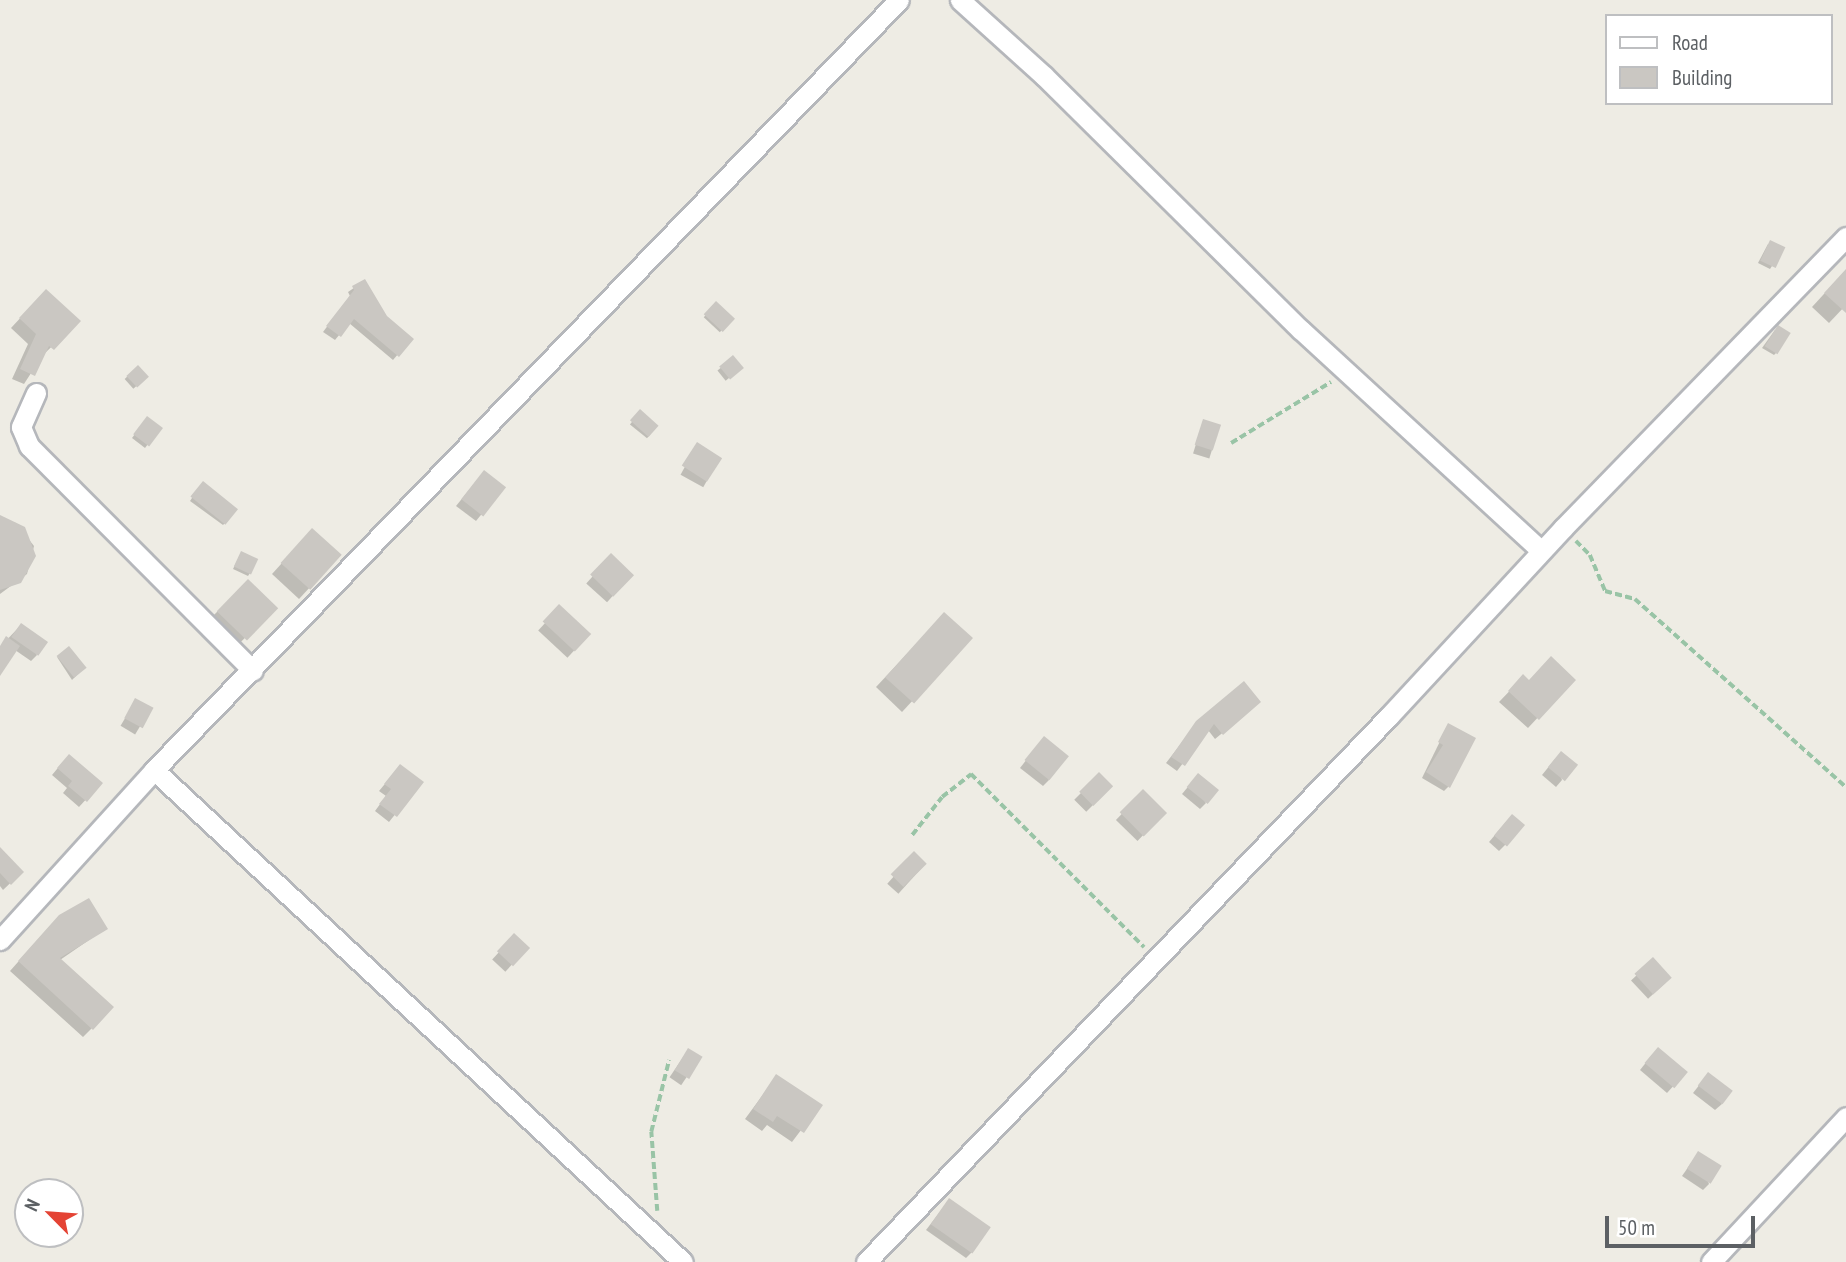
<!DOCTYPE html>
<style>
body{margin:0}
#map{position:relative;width:1846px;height:1262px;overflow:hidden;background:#eeece4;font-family:"PT Sans Narrow",sans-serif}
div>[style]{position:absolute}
.shadow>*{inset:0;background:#0003;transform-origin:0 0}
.building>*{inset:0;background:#cac7c2;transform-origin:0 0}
.path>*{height:3.5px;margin-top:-1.75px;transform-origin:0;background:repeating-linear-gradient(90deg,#99c4a6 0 7px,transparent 0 10.5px)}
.roads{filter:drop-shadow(2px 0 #b5b7bb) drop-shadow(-2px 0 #b5b7bb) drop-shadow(0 2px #b5b7bb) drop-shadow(0 -2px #b5b7bb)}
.minor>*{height:19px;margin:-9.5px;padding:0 9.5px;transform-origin:9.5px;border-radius:9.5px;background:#fff}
span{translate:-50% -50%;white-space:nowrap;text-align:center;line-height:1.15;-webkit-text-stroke:5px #fff;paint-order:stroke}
.legend{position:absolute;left:1605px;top:14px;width:228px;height:91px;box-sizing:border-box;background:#fff;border:2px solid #bebfc1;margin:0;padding:9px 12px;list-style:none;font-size:21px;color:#5c6064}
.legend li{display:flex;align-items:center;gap:14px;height:35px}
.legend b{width:35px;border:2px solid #bebfc1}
.north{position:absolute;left:14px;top:1178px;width:70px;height:70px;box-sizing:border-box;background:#fff;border:2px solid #bebfc1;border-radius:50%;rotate:295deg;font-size:19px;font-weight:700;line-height:28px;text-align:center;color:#5c6064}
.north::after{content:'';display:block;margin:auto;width:24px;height:32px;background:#e44334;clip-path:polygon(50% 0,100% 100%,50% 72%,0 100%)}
.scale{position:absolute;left:1605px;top:1216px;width:150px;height:32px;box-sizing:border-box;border:4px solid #5c6064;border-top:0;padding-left:9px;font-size:21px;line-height:24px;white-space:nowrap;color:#5c6064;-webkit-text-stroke:5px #fff;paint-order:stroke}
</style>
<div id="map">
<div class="shadow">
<i style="clip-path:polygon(1768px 244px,1772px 266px,1770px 269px,1758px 263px)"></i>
<i style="clip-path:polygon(1846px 270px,1846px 305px,1829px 323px,1812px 307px)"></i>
<i style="clip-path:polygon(364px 281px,385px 317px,411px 339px,393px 360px,349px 323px,335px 340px,323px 332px,350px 296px,348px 292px)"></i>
<i style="clip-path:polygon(37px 300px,78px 321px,42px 356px,24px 384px,12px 379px,28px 344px,11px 328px)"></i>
<i style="left:716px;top:304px;width:22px;height:18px;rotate:43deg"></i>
<i style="clip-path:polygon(1775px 330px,1776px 353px,1774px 355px,1762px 348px)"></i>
<i style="left:733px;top:358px;width:13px;height:20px;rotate:51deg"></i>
<i style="left:138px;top:367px;width:13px;height:18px;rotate:48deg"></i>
<i style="left:640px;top:412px;width:22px;height:16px;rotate:39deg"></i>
<i style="clip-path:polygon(145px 421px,160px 428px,145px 448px,132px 438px)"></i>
<i style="left:1203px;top:421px;width:17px;height:34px;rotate:17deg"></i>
<i style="left:697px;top:445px;width:26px;height:34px;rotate:29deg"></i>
<i style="clip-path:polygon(478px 479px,503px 488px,476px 521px,456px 506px)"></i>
<i style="clip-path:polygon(200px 486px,225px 523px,223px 525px,190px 501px)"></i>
<i style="clip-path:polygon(0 519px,16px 523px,34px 546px,27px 574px,0 594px)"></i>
<i style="clip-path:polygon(302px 541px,339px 556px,299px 599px,272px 574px)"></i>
<i style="clip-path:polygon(241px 553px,250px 573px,248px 576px,233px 569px)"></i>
<i style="left:611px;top:556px;width:28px;height:37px;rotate:42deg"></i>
<i style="left:248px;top:581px;width:38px;height:57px;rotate:45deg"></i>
<i style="left:560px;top:607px;width:40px;height:32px;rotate:43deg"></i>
<i style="clip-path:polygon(935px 624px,970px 639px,902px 712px,876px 687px)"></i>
<i style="clip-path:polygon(21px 625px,37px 655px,31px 661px,15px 650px,0 666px,0 647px)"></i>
<i style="clip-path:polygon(57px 657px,84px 668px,72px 680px)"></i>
<i style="clip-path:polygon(1523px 677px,1529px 682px,1573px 680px,1528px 728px,1499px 702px)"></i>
<i style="left:136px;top:700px;width:17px;height:30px;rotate:31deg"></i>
<i style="clip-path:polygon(1253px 708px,1215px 739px,1208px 730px,1177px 771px,1166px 763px,1197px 723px)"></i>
<i style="clip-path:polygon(1448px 725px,1448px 787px,1444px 791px,1422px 778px)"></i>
<i style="clip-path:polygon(1038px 745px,1049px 780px,1043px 786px,1020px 768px)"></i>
<i style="clip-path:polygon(1555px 759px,1562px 780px,1556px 787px,1542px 775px)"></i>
<i style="clip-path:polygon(62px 763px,101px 783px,79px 807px,63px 793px,67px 788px,52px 775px)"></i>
<i style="clip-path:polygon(394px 773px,421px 782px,389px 822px,375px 811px,386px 796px,379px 791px)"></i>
<i style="left:1099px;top:775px;width:17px;height:35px;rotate:45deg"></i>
<i style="clip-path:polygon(1192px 782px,1206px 803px,1200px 809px,1182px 794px)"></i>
<i style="left:1143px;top:792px;width:30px;height:39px;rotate:44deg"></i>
<i style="clip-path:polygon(1506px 822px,1505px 845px,1499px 851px,1489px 842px)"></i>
<i style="clip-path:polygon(0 850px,22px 872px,3px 890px,0 886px)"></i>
<i style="left:914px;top:854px;width:15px;height:40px;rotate:42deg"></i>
<i style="clip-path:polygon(50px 926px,105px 929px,60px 960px,92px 1028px,83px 1037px,10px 971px)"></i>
<i style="left:514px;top:936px;width:18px;height:32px;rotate:43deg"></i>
<i style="left:1653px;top:960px;width:25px;height:30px;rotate:47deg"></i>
<i style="left:688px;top:1050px;width:14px;height:33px;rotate:34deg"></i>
<i style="clip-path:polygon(1652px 1055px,1686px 1072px,1667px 1093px,1640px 1070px)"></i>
<i style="clip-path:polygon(1708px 1074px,1722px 1104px,1715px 1110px,1693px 1093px)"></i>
<i style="clip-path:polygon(776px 1077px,820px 1105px,792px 1142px,767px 1125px,762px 1131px,745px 1119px)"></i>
<i style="clip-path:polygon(1698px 1153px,1709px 1184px,1703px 1190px,1682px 1176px)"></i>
<i style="clip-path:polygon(949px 1200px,972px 1252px,966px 1258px,926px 1230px)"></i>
</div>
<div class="building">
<i style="left:1770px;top:240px;width:17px;height:23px;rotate:25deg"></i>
<i style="clip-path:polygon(1846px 269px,1846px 313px,1824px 293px)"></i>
<i style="clip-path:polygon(365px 279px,387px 316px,414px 339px,399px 357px,354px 319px,341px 337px,326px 326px,354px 290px,352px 286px)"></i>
<i style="clip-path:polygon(46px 289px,81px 321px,54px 350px,49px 346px,35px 376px,20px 369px,36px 334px,19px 318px)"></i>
<i style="left:716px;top:301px;width:26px;height:18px;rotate:43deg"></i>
<i style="left:1778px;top:325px;width:15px;height:25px;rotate:32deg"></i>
<i style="left:733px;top:355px;width:17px;height:18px;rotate:50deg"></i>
<i style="left:138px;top:365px;width:16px;height:16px;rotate:47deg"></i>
<i style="left:640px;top:409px;width:25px;height:15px;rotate:42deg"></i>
<i style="left:147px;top:416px;width:20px;height:23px;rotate:37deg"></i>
<i style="left:1203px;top:419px;width:19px;height:27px;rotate:18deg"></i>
<i style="left:697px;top:442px;width:30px;height:28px;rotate:33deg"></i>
<i style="left:484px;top:470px;width:28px;height:37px;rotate:38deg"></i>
<i style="left:203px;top:481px;width:45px;height:20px;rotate:39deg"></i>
<i style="clip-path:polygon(0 515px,25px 527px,36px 556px,21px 583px,0 590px)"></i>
<i style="left:312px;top:528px;width:40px;height:47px;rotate:42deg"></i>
<i style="left:241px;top:551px;width:19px;height:17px;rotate:25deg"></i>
<i style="left:611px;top:553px;width:32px;height:30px;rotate:44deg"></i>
<i style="left:248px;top:579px;width:42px;height:45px;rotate:44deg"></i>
<i style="left:559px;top:604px;width:44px;height:24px;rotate:43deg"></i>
<i style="left:944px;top:612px;width:39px;height:88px;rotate:42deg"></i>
<i style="left:21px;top:623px;width:33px;height:17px;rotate:35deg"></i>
<i style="clip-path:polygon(6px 636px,20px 646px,0 676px,0 646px)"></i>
<i style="left:69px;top:646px;width:28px;height:16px;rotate:51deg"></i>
<i style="clip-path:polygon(1551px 656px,1576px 680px,1539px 720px,1508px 691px,1523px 674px,1529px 680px)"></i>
<i style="clip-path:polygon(1244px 681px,1261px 702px,1223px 735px,1214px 724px,1185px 766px,1171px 757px,1196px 721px)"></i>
<i style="left:135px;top:698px;width:21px;height:23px;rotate:28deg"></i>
<i style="clip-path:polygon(1448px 723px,1476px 738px,1450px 788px,1426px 772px,1443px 745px,1438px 742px)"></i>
<i style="left:1044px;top:736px;width:32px;height:31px;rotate:39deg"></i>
<i style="left:1561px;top:751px;width:22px;height:21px;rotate:39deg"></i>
<i style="clip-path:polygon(69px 754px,103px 783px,87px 802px,68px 786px,72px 781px,57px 768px)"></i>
<i style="clip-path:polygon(400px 764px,424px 782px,397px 817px,379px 804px,391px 789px,384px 784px)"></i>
<i style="left:1099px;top:772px;width:20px;height:28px;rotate:45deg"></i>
<i style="left:1198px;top:773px;width:27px;height:18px;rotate:39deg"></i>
<i style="left:1143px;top:789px;width:34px;height:33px;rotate:45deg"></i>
<i style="left:1512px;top:814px;width:17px;height:28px;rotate:40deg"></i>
<i style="clip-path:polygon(0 847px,24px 872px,11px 885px,0 873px)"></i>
<i style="left:914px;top:851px;width:18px;height:33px;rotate:45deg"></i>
<i style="clip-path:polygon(89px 898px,108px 929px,60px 958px,114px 1007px,93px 1030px,18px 961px,59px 915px)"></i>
<i style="left:514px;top:933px;width:22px;height:25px;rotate:43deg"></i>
<i style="left:1653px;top:957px;width:28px;height:25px;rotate:48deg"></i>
<i style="left:1658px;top:1047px;width:39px;height:21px;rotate:40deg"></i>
<i style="left:688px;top:1048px;width:17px;height:26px;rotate:31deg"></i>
<i style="left:1708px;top:1072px;width:31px;height:17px;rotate:37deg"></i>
<i style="clip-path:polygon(776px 1074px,823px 1105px,804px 1133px,777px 1116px,773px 1122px,753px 1109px)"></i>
<i style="left:1698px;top:1151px;width:28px;height:21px;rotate:32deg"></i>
<i style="left:949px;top:1198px;width:51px;height:32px;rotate:35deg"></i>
</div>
<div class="path">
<i style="left:1231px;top:443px;width:117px;rotate:-31.4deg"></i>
<i style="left:1576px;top:541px;width:20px;rotate:45deg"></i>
<i style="left:1590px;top:555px;width:39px;rotate:67deg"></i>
<i style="left:1605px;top:591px;width:31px;rotate:15deg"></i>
<i style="left:1635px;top:599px;width:283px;rotate:41.7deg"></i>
<i style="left:912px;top:835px;width:48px;rotate:-51.7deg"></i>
<i style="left:942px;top:797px;width:37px;rotate:-38deg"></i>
<i style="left:971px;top:774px;width:245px;rotate:45deg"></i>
<i style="left:657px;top:1211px;width:79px;rotate:-94.3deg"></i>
<i style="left:651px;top:1132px;width:74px;rotate:-76deg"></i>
</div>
<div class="roads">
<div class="minor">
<i style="left:960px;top:0;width:113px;rotate:42.1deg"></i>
<i style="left:1044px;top:76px;width:361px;rotate:44.7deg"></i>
<i style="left:1301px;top:330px;width:326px;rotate:42.6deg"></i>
<i style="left:36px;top:393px;width:37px;rotate:114deg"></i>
<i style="left:21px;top:427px;width:21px;rotate:67deg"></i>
<i style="left:29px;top:446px;width:317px;rotate:45.1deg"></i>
<i style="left:154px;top:770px;width:722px;rotate:42.92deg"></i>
<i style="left:0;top:940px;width:229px;rotate:-47.8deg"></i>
<i style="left:154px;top:770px;width:1071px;rotate:-45.95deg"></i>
<i style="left:866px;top:1262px;width:756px;rotate:-46.23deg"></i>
<i style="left:1389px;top:716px;width:256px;rotate:-47.2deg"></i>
<i style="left:1563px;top:528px;width:406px;rotate:-45.8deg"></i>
<i style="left:1711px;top:1262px;width:198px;rotate:-47deg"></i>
</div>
</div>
<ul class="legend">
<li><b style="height:9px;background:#fff"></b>Road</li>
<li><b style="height:19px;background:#cac7c2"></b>Building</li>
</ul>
<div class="north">N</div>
<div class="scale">50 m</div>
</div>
